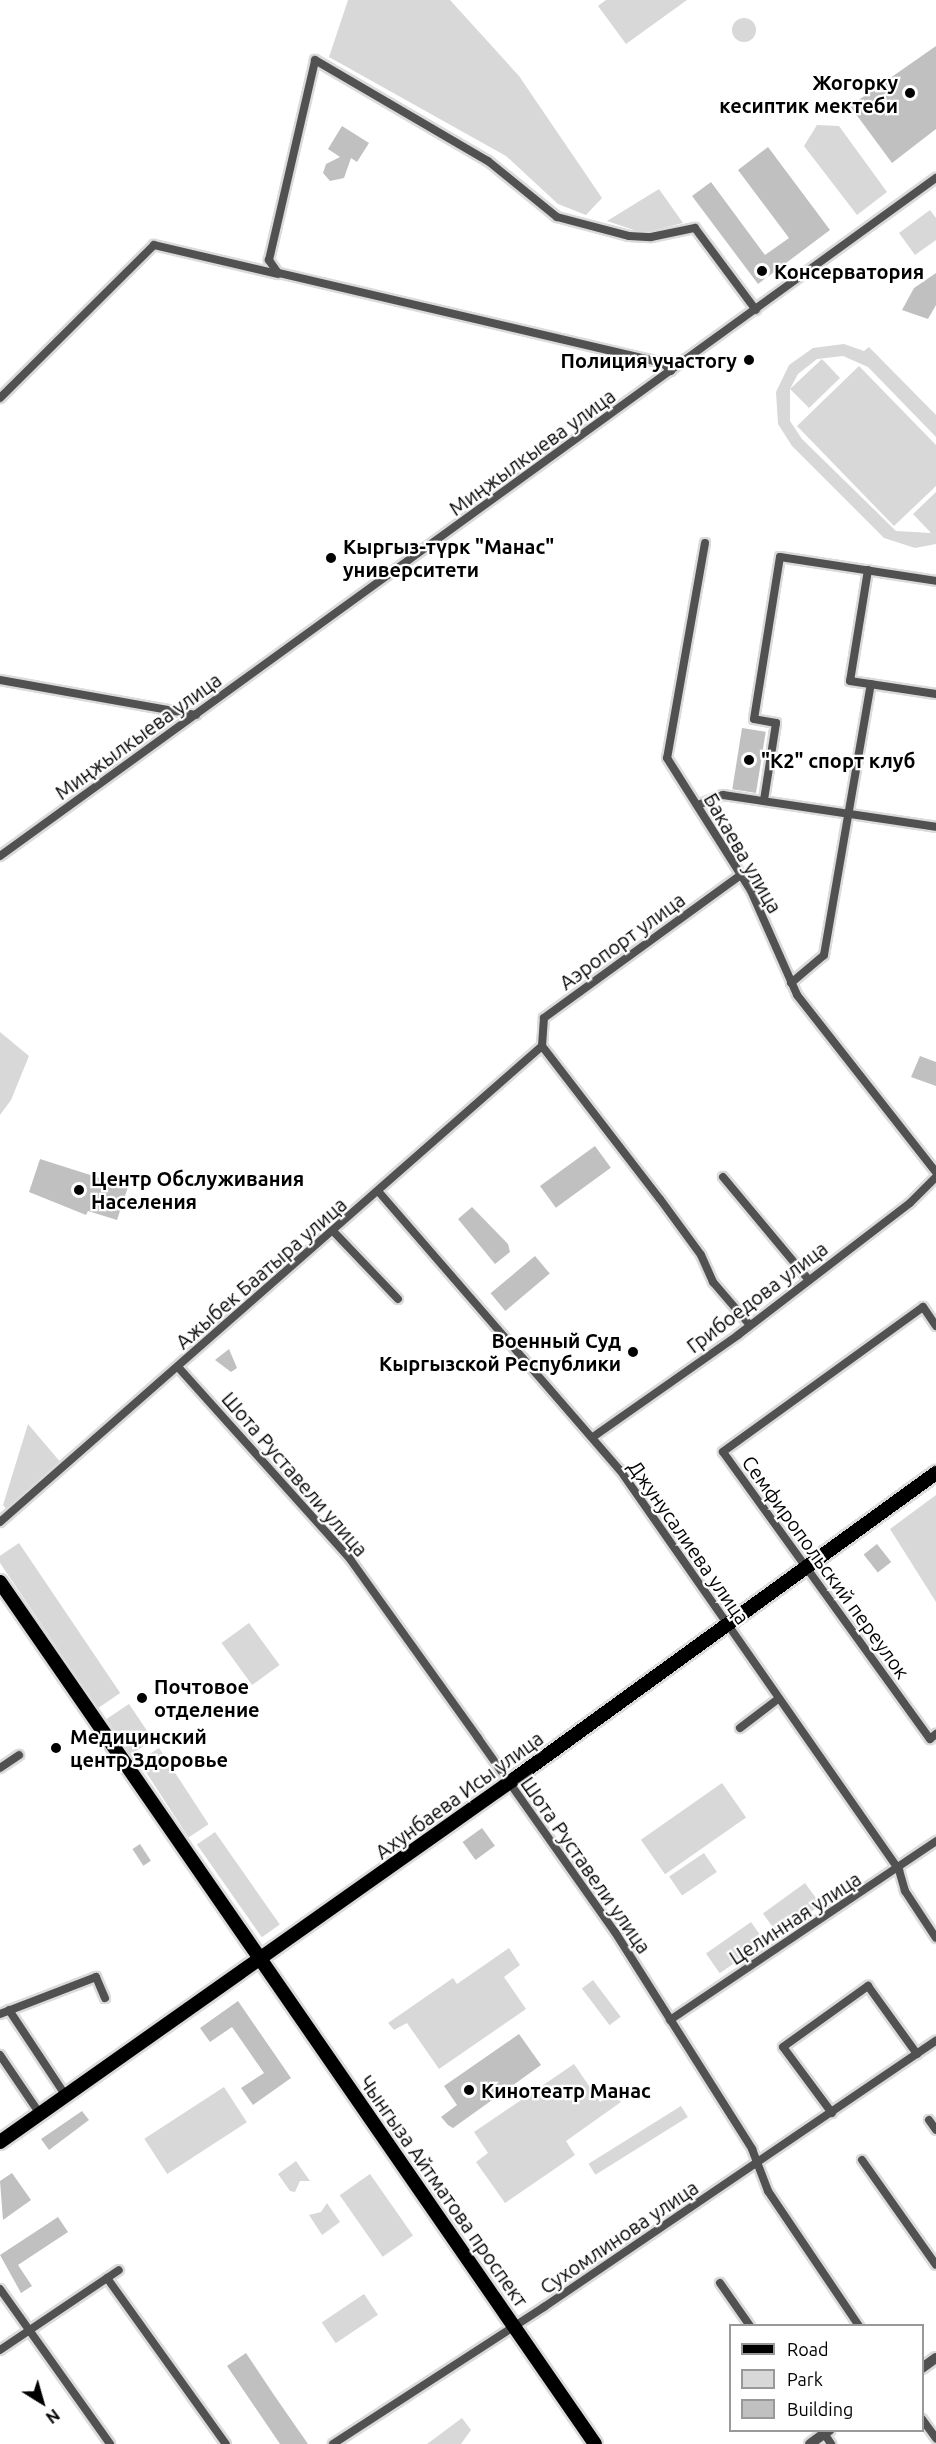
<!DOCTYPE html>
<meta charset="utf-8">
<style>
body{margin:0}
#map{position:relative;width:936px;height:2444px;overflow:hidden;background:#fff;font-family:Ubuntu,sans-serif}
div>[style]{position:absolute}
.green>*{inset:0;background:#d8d8d8;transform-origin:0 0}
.round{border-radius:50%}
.building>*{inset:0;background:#c0c0c0;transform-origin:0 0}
.roads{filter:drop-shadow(2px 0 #dbdbdb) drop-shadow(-2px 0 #dbdbdb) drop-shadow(0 2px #dbdbdb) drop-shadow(0 -2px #dbdbdb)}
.minor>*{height:8px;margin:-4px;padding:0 4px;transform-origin:4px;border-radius:4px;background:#515151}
.tertiary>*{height:10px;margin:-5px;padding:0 5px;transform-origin:5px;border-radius:5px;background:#515151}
.primary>*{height:14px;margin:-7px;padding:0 7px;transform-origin:7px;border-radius:7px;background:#000}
.dots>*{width:16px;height:16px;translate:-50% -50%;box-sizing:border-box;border:3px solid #fff;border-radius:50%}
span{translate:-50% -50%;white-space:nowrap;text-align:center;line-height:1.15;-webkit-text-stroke:4.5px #fff;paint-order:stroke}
.poi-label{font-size:20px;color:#000;font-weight:700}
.right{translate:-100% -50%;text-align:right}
.left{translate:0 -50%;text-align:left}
.street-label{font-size:20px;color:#000}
.legend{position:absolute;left:729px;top:2324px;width:195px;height:108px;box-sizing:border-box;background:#fff;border:2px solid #999;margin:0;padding:8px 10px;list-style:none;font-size:18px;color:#000}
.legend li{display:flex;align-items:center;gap:12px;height:30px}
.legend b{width:30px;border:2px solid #999}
.north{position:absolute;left:12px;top:2372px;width:60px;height:60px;-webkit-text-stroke:4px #fff;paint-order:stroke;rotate:143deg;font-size:16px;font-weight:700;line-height:24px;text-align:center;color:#000}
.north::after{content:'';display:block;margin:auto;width:21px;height:27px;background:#000;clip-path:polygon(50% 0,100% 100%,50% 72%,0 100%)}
</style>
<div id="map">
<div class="green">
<i style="clip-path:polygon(348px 0,450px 0,519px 76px,602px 198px,586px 215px,558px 204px,506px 156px,329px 57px)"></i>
<i style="clip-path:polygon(606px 0,687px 0,626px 44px,598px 6px)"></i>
<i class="round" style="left:732px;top:18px;width:24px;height:24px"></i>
<i style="clip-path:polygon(817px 125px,839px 126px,887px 192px,857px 215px,804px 146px)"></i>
<i style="clip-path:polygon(659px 189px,683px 223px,643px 233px,607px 221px)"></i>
<i style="clip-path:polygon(930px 210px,936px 218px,936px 240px,915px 255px,899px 233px)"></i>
<i style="clip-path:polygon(844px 344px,864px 351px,869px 347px,936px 415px,936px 437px,868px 367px,843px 356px,817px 359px,798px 374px,790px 389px,822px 359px,840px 378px,809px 408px,790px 389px,790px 421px,802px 439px,896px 531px,931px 533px,913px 514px,936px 492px,936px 544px,915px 548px,884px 538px,792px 446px,778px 424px,776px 392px,789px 365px,813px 348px)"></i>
<i style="clip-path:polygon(859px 366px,936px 445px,936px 486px,894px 526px,797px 426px)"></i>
<i style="clip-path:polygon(0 1032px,29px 1056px,11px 1100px,0 1115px)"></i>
<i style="clip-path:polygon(28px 1424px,62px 1464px,7px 1510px,3px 1505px)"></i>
<i style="clip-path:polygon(936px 1495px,936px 1602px,890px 1529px)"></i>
<i style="left:19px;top:1543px;width:181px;height:27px;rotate:56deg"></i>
<i style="left:249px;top:1623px;width:52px;height:34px;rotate:54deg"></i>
<i style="left:129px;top:1704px;width:43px;height:27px;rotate:56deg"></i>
<i style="left:159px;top:1748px;width:91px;height:24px;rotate:57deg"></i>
<i style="left:722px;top:1783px;width:42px;height:99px;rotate:55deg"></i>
<i style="left:215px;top:1832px;width:113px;height:22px;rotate:55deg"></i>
<i style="left:704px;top:1853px;width:23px;height:42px;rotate:56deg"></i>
<i style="left:805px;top:1883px;width:27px;height:52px;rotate:54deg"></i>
<i style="left:751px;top:1922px;width:24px;height:55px;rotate:55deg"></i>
<i style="clip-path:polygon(509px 1948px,520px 1965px,504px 1977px,526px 2009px,439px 2069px,407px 2023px,394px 2030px,388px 2023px,453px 1978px,457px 1984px)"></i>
<i style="left:593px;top:1980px;width:46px;height:14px;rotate:53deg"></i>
<i style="clip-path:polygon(574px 2064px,600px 2102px,615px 2092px,621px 2102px,566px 2141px,575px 2155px,505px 2203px,476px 2162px,488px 2153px,474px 2132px)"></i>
<i style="left:224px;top:2087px;width:42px;height:95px;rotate:57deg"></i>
<i style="left:681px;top:2106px;width:13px;height:109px;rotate:58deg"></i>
<i style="clip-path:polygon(296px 2161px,310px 2181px,300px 2181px,295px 2192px,290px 2191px,278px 2174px)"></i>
<i style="left:370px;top:2174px;width:75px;height:37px;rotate:55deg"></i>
<i style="clip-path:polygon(327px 2203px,340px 2222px,322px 2235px,309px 2215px,321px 2212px)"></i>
<i style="left:364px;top:2294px;width:25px;height:51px;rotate:56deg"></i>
<i style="clip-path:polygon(462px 2418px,471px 2430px,461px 2444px,427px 2444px)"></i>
</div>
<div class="building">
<i style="clip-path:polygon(936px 46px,936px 129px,892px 163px,850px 106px)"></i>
<i style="clip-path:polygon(342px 126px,369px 143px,357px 162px,351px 158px,344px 178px,330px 181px,323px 173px,326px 164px,340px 157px,328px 149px)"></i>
<i style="clip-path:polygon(768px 147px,830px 230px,758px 284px,692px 196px,711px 182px,765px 255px,789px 238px,738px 170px)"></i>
<i style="clip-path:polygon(936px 273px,936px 305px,928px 319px,902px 310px,914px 288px)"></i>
<i style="left:742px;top:728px;width:24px;height:62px;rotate:9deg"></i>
<i style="clip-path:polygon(920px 1056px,936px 1062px,936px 1086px,911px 1077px)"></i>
<i style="left:595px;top:1146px;width:27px;height:68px;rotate:54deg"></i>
<i style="clip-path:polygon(40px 1159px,128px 1187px,117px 1220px,88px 1211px,86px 1215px,29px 1192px)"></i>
<i style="clip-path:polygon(472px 1207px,508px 1244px,510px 1252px,495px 1264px,458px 1219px)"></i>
<i style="left:535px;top:1256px;width:23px;height:58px;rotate:50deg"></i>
<i style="clip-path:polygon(229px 1349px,237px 1368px,231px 1372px,215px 1360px)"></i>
<i style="left:877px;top:1544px;width:23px;height:17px;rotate:52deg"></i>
<i style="left:482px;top:1828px;width:22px;height:24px;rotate:54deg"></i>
<i style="left:140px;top:1844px;width:20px;height:9px;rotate:57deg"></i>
<i style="clip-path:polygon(238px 2001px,291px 2078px,253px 2105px,241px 2088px,264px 2073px,232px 2027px,210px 2042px,200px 2028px)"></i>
<i style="clip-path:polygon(519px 2034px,541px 2065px,453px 2128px,448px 2125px,441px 2117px,457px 2105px,444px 2086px)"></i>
<i style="clip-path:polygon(82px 2111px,89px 2120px,49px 2150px,41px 2139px)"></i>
<i style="clip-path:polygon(12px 2173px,31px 2200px,3px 2220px,0 2181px)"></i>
<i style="clip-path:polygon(58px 2217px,68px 2232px,18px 2265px,32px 2286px,21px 2293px,0 2255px)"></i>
<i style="clip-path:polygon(246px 2353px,274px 2395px,308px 2444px,280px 2444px,227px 2366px)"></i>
</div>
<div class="roads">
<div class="minor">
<i style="left:671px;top:371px;width:11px;rotate:-135deg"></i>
<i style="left:663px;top:363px;width:395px;rotate:-166.8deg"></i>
<i style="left:278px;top:273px;width:16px;rotate:-125deg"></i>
<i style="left:269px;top:260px;width:205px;rotate:-77deg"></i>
<i style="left:315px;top:60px;width:200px;rotate:30.3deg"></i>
<i style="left:488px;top:161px;width:89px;rotate:39.1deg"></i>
<i style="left:557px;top:217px;width:74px;rotate:14.8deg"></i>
<i style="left:629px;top:236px;width:22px;rotate:3deg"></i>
<i style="left:651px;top:237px;width:45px;rotate:-11.6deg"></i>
<i style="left:695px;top:228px;width:102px;rotate:53.4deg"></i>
<i style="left:0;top:398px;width:217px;rotate:-44.8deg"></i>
<i style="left:154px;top:245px;width:127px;rotate:13.2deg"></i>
<i style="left:705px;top:543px;width:218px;rotate:100deg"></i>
<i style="left:667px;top:758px;width:157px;rotate:57.7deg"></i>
<i style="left:751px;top:891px;width:114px;rotate:66.1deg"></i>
<i style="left:797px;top:995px;width:225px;rotate:51.9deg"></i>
<i style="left:868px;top:570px;width:112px;rotate:99.2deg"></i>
<i style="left:850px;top:681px;width:87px;rotate:8.6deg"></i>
<i style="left:0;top:680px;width:199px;rotate:10.1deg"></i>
<i style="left:764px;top:800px;width:78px;rotate:-81.1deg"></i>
<i style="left:776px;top:723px;width:22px;rotate:-170deg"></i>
<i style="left:754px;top:719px;width:164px;rotate:-80.9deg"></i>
<i style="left:780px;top:557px;width:158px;rotate:8.7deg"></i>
<i style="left:698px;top:805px;width:27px;rotate:-22deg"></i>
<i style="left:723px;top:795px;width:215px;rotate:8.5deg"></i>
<i style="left:0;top:856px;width:1156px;rotate:-35.92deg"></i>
<i style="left:791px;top:983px;width:43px;rotate:-40.3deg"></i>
<i style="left:824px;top:955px;width:275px;rotate:-80.2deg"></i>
<i style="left:542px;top:1046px;width:193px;rotate:52.4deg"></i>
<i style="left:660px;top:1199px;width:69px;rotate:53.8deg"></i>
<i style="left:701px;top:1255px;width:30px;rotate:66deg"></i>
<i style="left:713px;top:1282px;width:55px;rotate:49.4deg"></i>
<i style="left:542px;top:1046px;width:28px;rotate:-86deg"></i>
<i style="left:544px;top:1018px;width:243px;rotate:-36deg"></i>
<i style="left:723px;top:1177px;width:133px;rotate:50.2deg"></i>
<i style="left:378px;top:1191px;width:369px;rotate:49.1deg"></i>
<i style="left:620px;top:1470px;width:488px;rotate:55.1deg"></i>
<i style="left:899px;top:1870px;width:22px;rotate:74deg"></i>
<i style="left:905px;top:1891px;width:56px;rotate:56.6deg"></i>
<i style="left:333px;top:1231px;width:94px;rotate:46.3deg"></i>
<i style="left:936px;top:1326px;width:23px;rotate:-124deg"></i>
<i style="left:923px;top:1307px;width:247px;rotate:144.1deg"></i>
<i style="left:723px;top:1452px;width:354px;rotate:54.2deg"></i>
<i style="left:930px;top:1739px;width:8px;rotate:-40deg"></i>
<i style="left:178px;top:1367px;width:258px;rotate:48.1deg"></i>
<i style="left:350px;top:1559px;width:220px;rotate:54.4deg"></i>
<i style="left:478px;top:1738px;width:237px;rotate:54.8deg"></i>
<i style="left:615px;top:1932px;width:257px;rotate:57.7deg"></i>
<i style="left:752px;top:2149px;width:45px;rotate:69.1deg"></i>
<i style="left:768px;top:2191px;width:163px;rotate:56deg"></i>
<i style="left:593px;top:1437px;width:177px;rotate:-35.1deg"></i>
<i style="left:738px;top:1335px;width:217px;rotate:-37.5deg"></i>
<i style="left:910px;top:1203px;width:37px;rotate:-45deg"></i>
<i style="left:0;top:1522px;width:721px;rotate:-41.29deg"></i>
<i style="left:740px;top:1728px;width:48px;rotate:-37.3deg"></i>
<i style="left:0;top:1768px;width:23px;rotate:-34deg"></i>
<i style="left:9px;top:2010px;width:103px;rotate:56.5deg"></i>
<i style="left:0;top:2014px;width:103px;rotate:-21.1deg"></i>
<i style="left:96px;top:1977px;width:23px;rotate:67deg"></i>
<i style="left:670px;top:2020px;width:321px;rotate:-33.9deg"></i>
<i style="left:0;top:2055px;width:71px;rotate:55.9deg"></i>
<i style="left:832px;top:2113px;width:82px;rotate:-126.6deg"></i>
<i style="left:783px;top:2047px;width:105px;rotate:-35.7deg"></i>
<i style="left:868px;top:1986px;width:84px;rotate:54.2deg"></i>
<i style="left:929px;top:2120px;width:12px;rotate:55deg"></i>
<i style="left:862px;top:2160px;width:128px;rotate:54.8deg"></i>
<i style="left:107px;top:2278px;width:204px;rotate:54.4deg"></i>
<i style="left:720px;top:2283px;width:52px;rotate:55.1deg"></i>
<i style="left:0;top:2289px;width:190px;rotate:54.6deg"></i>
<i style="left:0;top:2350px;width:143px;rotate:-33.9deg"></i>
<i style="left:922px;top:2419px;width:24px;rotate:54deg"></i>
<i style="left:822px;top:2430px;width:17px;rotate:57deg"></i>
<i style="left:333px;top:2444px;width:252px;rotate:-33deg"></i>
<i style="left:544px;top:2307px;width:474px;rotate:-34.2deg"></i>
</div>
<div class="tertiary">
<i style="left:922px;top:2368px;width:17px;rotate:-36deg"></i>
<i style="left:810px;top:2444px;width:24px;rotate:-36deg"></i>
</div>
<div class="primary">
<i style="left:0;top:1582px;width:1047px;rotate:55.38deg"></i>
<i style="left:0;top:2142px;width:633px;rotate:-35.22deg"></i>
<i style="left:517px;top:1777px;width:518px;rotate:-35.96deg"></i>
</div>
</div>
<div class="dots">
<i style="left:910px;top:93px;background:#000"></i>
<i style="left:762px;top:271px;background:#000"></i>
<i style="left:749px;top:360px;background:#000"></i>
<i style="left:331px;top:558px;background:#000"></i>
<i style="left:749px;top:760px;background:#000"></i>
<i style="left:79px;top:1190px;background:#000"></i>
<i style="left:633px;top:1352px;background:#000"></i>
<i style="left:142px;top:1698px;background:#000"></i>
<i style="left:56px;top:1748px;background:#000"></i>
<i style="left:469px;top:2090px;background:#000"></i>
</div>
<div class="poi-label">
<span class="right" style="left:898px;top:94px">Жогорку<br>кесиптик мектеби</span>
<span class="left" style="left:774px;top:271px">Консерватория</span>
<span class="right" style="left:737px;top:360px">Полиция участогу</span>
<span class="left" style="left:343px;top:558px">Кыргыз-түрк "Манас"<br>университети</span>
<span class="left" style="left:761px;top:760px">"К2" спорт клуб</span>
<span class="left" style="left:91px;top:1190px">Центр Обслуживания<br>Населения</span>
<span class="right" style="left:621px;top:1352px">Военный Суд<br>Кыргызской Республики</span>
<span class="left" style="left:154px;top:1698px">Почтовое<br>отделение</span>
<span class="left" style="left:70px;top:1748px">Медицинский<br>центр Здоровье</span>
<span class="left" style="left:481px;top:2090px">Кинотеатр Манас</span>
</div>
<div class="street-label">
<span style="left:532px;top:452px;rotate:-36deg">Миңжылкыева улица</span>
<span style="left:138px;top:736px;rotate:-36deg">Миңжылкыева улица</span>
<span style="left:743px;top:853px;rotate:60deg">Бакаева улица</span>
<span style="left:622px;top:941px;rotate:-36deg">Аэропорт улица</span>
<span style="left:261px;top:1273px;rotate:-41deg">Ажыбек Баатыра улица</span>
<span style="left:757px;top:1297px;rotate:-37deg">Грибоедова улица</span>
<span style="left:295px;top:1474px;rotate:49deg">Шота Руставели улица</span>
<span style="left:689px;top:1542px;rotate:55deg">Джунусалиева улица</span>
<span style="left:826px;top:1567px;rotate:54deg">Семфиропольский переулок</span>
<span style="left:459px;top:1795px;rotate:-36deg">Ахунбаева Исы улица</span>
<span style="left:586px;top:1865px;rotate:55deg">Шота Руставели улица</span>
<span style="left:795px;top:1918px;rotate:-33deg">Целинная улица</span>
<span style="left:444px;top:2191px;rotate:55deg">Чынгыза Айтматова проспект</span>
<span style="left:619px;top:2237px;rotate:-34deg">Сухомлинова улица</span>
</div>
<ul class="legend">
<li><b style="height:8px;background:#000"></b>Road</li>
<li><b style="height:16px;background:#d8d8d8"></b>Park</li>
<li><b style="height:16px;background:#c0c0c0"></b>Building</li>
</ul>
<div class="north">N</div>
</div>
